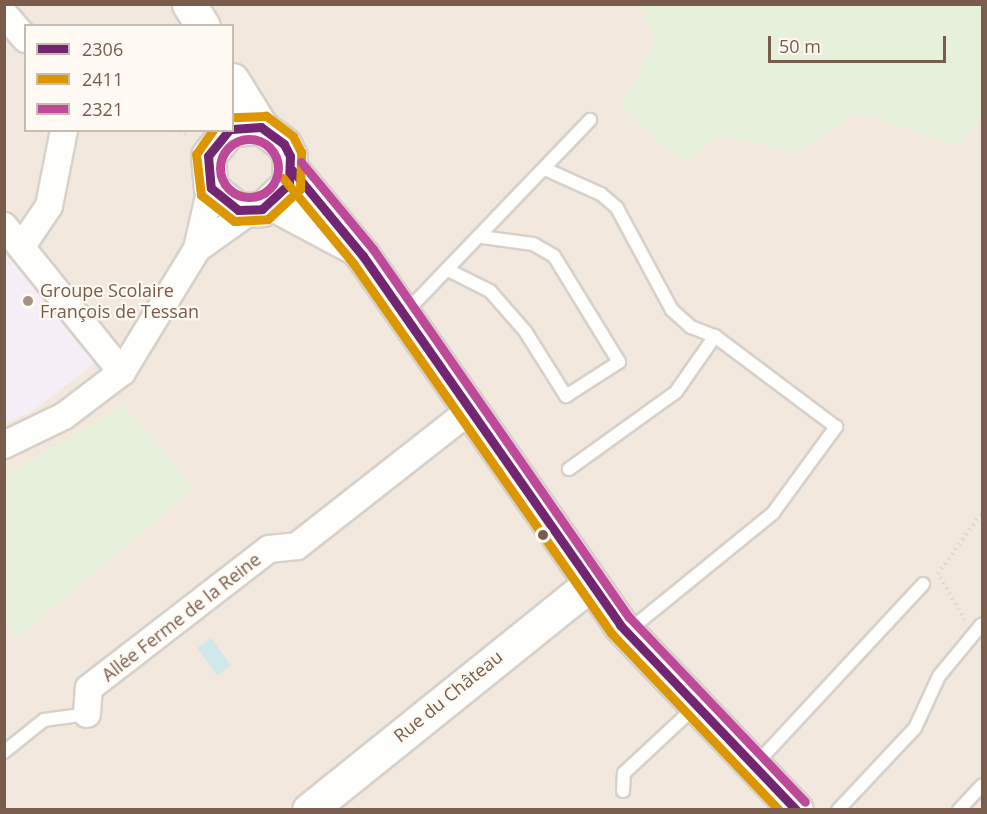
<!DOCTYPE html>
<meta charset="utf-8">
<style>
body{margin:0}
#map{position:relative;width:987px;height:814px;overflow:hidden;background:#f9f5f0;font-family:"Open Sans",sans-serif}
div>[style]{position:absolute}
.residential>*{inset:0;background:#f2e8de}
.education>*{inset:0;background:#f6eef6}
.green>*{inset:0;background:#e7f0db}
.water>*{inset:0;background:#d0e8ea;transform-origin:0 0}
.path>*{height:4px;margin-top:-2px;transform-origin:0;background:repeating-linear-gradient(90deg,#dcd5d0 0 1.5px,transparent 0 6px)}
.roads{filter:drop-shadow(2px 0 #d7d1cb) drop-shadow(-2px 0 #d7d1cb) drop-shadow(0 2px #d7d1cb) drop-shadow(0 -2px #d7d1cb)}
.lane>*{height:12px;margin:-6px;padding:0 6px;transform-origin:6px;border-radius:6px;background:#fefefd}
.street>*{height:26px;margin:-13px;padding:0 13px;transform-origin:13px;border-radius:13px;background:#fefefd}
.secondary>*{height:33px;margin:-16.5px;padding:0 16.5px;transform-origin:16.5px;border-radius:16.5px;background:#fefefd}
.bus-1>*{height:9px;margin:-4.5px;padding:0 4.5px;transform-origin:4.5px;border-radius:4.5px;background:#722671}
.bus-2>*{height:9px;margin:-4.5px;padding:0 4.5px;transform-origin:4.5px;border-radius:4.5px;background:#dc9600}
.bus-3>*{height:9px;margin:-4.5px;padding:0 4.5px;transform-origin:4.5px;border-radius:4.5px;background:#be4999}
.bus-3>.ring{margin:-4.5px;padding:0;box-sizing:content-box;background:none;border:9px solid #be4999;border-radius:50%}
.dots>*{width:16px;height:16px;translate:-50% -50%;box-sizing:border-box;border:3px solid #fffaf3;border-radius:50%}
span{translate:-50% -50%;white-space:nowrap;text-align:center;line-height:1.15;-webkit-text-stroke:4.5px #fffaf3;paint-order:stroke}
.poi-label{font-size:18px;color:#7a5c4d}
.left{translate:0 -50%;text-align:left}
.street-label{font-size:18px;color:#7a5c4d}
.frame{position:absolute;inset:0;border:6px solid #7a5c4d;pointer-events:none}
.legend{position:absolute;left:24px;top:24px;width:210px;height:108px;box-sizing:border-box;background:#fffaf3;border:2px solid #cabbb1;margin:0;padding:8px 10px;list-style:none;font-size:18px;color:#7a5c4d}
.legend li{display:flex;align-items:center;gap:12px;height:30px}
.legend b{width:30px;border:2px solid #cabbb1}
.scale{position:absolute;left:768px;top:36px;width:178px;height:27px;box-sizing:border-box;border:3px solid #7a5c4d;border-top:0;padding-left:8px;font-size:18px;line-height:21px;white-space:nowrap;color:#7a5c4d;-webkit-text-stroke:4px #fffaf3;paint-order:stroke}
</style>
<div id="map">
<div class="residential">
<i style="clip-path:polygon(evenodd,5px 5px,982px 5px,982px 809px,5px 809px,5px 5px,26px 26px,232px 26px,232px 130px,26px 130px,26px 26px)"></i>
</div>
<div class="education">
<i style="clip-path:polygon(4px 242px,99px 360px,34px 410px,5px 424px)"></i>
</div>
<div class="green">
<i style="clip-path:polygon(640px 5px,982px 5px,982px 117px,960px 146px,857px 113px,797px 152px,721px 136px,682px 163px,621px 106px,655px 44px)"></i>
<i style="clip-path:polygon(124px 405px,194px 488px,18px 638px,5px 622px,5px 475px)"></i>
</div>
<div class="water">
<i style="left:211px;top:638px;width:34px;height:17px;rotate:54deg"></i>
</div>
<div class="path">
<i style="left:167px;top:130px;width:23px;rotate:10deg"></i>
<i style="left:965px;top:620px;width:53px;rotate:-120.4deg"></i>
<i style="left:938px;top:574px;width:76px;rotate:-54.6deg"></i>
</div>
<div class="roads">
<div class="lane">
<i style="left:545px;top:169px;width:61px;rotate:24.1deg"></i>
<i style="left:601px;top:194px;width:21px;rotate:41deg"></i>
<i style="left:617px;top:208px;width:116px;rotate:61.7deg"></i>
<i style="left:672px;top:310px;width:25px;rotate:42deg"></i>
<i style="left:691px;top:327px;width:26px;rotate:21deg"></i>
<i style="left:715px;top:336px;width:68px;rotate:124.9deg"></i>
<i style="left:676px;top:392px;width:132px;rotate:144.3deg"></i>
<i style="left:450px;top:271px;width:45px;rotate:26.6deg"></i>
<i style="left:490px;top:291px;width:53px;rotate:48.8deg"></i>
<i style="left:525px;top:331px;width:77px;rotate:57.8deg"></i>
<i style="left:566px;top:396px;width:63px;rotate:-32.7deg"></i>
<i style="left:619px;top:362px;width:124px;rotate:-121.5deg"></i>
<i style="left:554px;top:256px;width:24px;rotate:-150deg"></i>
<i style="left:533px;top:244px;width:51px;rotate:-172.2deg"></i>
<i style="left:404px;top:314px;width:269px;rotate:-46.2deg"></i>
<i style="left:628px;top:631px;width:187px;rotate:-39.1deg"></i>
<i style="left:773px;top:513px;width:107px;rotate:-53.8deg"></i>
<i style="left:836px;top:427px;width:151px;rotate:-143.1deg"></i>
<i style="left:4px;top:752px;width:51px;rotate:-38.7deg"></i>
<i style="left:44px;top:720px;width:43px;rotate:-7.9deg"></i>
<i style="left:755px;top:765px;width:247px;rotate:-47.1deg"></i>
<i style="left:623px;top:791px;width:18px;rotate:-87deg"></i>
<i style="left:624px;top:773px;width:97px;rotate:-42.9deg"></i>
<i style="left:838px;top:810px;width:112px;rotate:-46.8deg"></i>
<i style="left:915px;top:728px;width:57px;rotate:-65.2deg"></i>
<i style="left:939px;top:676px;width:67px;rotate:-50.4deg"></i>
<i style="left:959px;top:810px;width:34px;rotate:-47deg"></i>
</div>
<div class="street">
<i style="left:4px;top:14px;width:33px;rotate:49deg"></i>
<i style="left:4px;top:226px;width:188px;rotate:51.1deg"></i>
<i style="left:22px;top:246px;width:48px;rotate:-56deg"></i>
<i style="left:49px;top:206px;width:77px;rotate:-78.8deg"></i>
<i style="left:197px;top:249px;width:65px;rotate:-35.6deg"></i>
<i style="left:4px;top:445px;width:67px;rotate:-25.8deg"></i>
<i style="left:64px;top:416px;width:73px;rotate:-37.2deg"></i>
<i style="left:122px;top:372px;width:144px;rotate:-58.6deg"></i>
<i style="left:197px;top:249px;width:63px;rotate:-77.1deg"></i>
<i style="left:87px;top:714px;width:26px;rotate:-86deg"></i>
<i style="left:89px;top:688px;width:227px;rotate:-37.7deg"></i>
<i style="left:269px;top:549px;width:28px;rotate:-6deg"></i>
<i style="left:297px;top:546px;width:217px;rotate:-38.1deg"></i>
</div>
<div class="secondary">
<i style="left:189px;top:4px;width:26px;rotate:58deg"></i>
<i style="left:232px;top:80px;width:55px;rotate:58.3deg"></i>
<i style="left:229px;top:130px;width:33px;rotate:129deg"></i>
<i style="left:208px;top:156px;width:32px;rotate:85deg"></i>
<i style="left:211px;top:188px;width:35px;rotate:39deg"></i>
<i style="left:238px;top:210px;width:24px;rotate:-2deg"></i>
<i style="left:262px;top:209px;width:37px;rotate:-43deg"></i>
<i style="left:289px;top:184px;width:28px;rotate:-88deg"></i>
<i style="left:290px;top:156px;width:13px;rotate:-117deg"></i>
<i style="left:284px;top:144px;width:29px;rotate:-144deg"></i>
<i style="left:261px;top:127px;width:29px;rotate:176deg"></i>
<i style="left:292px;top:170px;width:112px;rotate:50.5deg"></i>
<i style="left:363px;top:256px;width:450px;rotate:55.1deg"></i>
<i style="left:620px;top:625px;width:255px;rotate:46.4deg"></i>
<i style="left:273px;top:204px;width:87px;rotate:28deg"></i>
<i style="left:309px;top:810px;width:359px;rotate:-38.8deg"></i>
</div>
</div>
<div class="bus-1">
<i style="left:229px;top:130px;width:33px;rotate:129deg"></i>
<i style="left:208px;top:156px;width:32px;rotate:85deg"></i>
<i style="left:211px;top:188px;width:35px;rotate:39deg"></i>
<i style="left:238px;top:210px;width:24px;rotate:-2deg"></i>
<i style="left:262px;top:209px;width:37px;rotate:-43deg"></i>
<i style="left:289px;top:184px;width:28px;rotate:-88deg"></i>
<i style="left:290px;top:156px;width:13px;rotate:-117deg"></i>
<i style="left:284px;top:144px;width:29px;rotate:-144deg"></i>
<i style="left:261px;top:127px;width:29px;rotate:176deg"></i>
<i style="left:292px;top:170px;width:112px;rotate:50.5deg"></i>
<i style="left:363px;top:256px;width:450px;rotate:55.1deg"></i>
<i style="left:620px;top:625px;width:255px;rotate:46.4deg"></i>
</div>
<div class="bus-2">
<i style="left:213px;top:130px;width:29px;rotate:125deg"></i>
<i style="left:196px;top:154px;width:41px;rotate:83deg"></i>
<i style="left:201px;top:195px;width:42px;rotate:38.2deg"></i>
<i style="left:234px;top:221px;width:34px;rotate:-3deg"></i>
<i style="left:268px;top:219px;width:44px;rotate:-43.2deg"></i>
<i style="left:300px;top:189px;width:37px;rotate:-88deg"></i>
<i style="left:301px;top:152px;width:18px;rotate:-117deg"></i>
<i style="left:293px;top:136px;width:34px;rotate:-143deg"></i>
<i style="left:266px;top:116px;width:34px;rotate:178deg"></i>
<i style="left:283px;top:178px;width:110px;rotate:50.5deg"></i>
<i style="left:353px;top:263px;width:451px;rotate:55.1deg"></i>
<i style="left:611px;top:633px;width:244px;rotate:46.5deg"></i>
</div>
<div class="bus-3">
<i class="ring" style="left:220px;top:139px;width:49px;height:49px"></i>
<i style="left:301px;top:162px;width:113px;rotate:50.4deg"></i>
<i style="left:373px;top:249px;width:448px;rotate:55.2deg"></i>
<i style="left:629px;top:617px;width:255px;rotate:46.4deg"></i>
</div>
<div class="dots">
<i style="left:28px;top:301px;background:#a69286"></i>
<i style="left:543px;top:535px;background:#7a5c4d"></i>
</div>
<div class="poi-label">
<span class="left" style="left:40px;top:301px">Groupe Scolaire<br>François de Tessan</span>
</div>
<div class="street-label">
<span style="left:181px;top:617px;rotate:-38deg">Allée Ferme de la Reine</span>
<span style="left:448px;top:696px;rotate:-39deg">Rue du Château</span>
</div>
<div class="frame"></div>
<ul class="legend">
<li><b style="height:8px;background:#722671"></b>2306</li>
<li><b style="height:8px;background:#dc9600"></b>2411</li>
<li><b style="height:8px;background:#be4999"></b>2321</li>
</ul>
<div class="scale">50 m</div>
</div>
